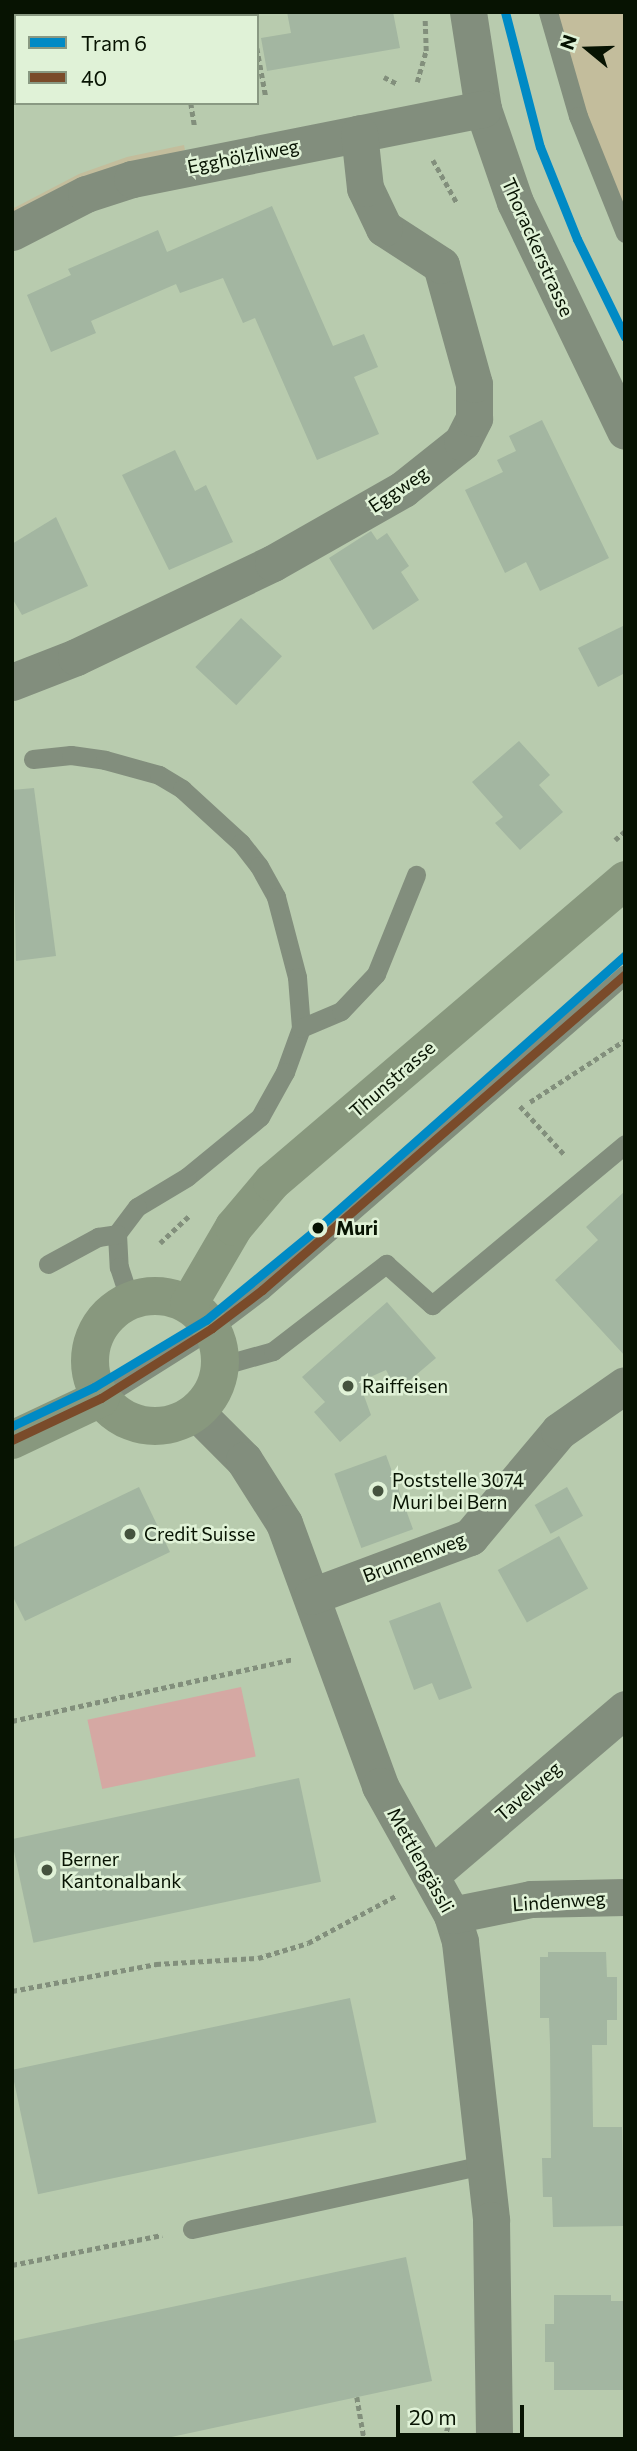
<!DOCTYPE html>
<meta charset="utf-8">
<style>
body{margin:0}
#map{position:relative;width:637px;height:2451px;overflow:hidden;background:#b8cbae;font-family:Commissioner,sans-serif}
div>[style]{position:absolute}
.green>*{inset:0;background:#c3bd9c}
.water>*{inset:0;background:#d5a8a3;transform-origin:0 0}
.building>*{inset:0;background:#a3b6a1;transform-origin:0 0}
.path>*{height:4.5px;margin-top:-2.25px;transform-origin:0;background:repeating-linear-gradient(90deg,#828f7c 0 5px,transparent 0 8.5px)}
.lane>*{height:19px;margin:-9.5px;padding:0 9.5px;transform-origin:9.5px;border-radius:9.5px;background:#828e7d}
.street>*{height:37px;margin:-18.5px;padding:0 18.5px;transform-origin:18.5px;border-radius:18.5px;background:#828e7d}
.primary>*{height:38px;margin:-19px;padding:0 19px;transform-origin:19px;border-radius:19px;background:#88987e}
.primary>.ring{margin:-19px;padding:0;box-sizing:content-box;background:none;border:38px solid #88987e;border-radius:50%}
.bus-1>*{height:9px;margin:-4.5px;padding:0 4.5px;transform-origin:4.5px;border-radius:4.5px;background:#7a4b2a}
.tram-1>*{height:9px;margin:-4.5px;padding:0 4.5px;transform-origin:4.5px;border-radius:4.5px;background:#008ac5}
.dots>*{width:19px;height:19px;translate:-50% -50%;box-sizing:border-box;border:4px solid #e0f2d7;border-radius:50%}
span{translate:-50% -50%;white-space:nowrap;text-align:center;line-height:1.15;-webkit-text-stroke:5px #e0f2d7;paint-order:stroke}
.street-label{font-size:19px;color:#071302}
.stop-label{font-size:19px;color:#071302;font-weight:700}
.left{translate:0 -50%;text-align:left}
.poi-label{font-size:19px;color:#071302}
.frame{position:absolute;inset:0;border:14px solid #071302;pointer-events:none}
.legend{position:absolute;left:14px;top:14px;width:245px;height:91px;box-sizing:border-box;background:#e0f2d7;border:2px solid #899982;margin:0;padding:9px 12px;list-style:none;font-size:21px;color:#071302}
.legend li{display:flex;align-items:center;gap:14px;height:35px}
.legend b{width:35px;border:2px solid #899982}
.north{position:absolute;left:553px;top:14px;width:70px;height:70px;-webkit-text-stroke:5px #e0f2d7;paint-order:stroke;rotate:289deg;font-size:19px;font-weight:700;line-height:28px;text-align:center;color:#071302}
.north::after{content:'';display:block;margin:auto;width:24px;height:32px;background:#071302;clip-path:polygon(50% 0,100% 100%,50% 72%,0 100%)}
.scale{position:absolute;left:396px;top:2405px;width:128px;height:32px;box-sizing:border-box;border:4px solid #071302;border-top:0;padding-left:9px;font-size:21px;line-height:24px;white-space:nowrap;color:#071302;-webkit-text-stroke:5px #e0f2d7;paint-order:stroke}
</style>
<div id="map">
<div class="green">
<i style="clip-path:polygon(548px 12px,625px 12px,625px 233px)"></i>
<i style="clip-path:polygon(184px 145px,185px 150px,12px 216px,12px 209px,79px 174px,127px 157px)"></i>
</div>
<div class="water">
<i style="left:241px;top:1687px;width:71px;height:157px;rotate:78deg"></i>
</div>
<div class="building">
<i style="clip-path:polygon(287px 12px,393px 12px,400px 48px,267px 71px,261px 38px,291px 33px)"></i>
<i style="clip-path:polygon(272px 206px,333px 346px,364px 334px,378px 367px,354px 377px,379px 434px,317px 460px,255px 318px,243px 323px,223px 278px,180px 293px,176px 284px,91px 321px,96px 333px,51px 352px,27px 295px,71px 275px,68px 269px,158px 230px,167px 252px)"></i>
<i style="clip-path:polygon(542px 420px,609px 558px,540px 591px,526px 562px,505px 573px,465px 490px,503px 472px,497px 460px,516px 451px,509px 436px)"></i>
<i style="clip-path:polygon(175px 450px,195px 491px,206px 485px,233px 542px,169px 570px,122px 475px)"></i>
<i style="clip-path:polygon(56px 517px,88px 586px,22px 615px,12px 598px,12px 544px)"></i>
<i style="clip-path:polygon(371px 531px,377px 540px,387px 533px,409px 566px,401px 572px,419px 600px,373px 630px,329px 558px)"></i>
<i style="left:241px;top:618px;width:56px;height:67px;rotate:43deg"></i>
<i style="clip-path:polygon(625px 625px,625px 673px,598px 687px,578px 648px)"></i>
<i style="clip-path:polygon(519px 741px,550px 775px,539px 785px,563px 812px,520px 850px,495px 823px,503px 817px,472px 782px)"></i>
<i style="clip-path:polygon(34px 788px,56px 956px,16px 961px,12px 790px)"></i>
<i style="clip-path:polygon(625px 1191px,625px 1356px,555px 1280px,598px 1240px,586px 1227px)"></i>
<i style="clip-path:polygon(387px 1302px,436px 1358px,397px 1391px,386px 1370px,359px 1382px,371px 1415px,340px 1442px,314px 1412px,325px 1402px,302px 1377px)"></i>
<i style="left:386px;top:1455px;width:79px;height:55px;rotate:70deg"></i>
<i style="clip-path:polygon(139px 1487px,170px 1552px,25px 1621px,12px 1595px,12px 1548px)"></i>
<i style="left:567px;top:1487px;width:33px;height:37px;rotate:61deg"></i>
<i style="left:559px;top:1536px;width:60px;height:70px;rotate:61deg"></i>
<i style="clip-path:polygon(440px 1602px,472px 1688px,439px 1700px,432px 1683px,414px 1690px,389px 1621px)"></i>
<i style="left:299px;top:1778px;width:106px;height:294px;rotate:78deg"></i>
<i style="clip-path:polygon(548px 1952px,606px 1952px,607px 1977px,617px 1977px,617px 2020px,607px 2020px,607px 2045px,592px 2045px,593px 2127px,622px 2127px,624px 2226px,553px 2227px,552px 2197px,543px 2197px,542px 2158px,551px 2158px,550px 2045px,549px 2018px,540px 2018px,540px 1957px,548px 1957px)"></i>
<i style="left:350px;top:1998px;width:127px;height:346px;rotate:78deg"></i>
<i style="clip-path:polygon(406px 2257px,432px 2381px,162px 2439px,12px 2439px,12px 2341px)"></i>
<i style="clip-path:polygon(554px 2295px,611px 2295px,611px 2301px,625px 2301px,625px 2390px,554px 2390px,554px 2362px,545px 2362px,545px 2324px,554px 2324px)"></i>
</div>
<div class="path">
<i style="left:175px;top:12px;width:4px;rotate:90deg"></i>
<i style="left:251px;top:12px;width:4px;rotate:90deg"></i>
<i style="left:257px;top:48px;width:50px;rotate:79.6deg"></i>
<i style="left:384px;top:77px;width:16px;rotate:27deg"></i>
<i style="left:417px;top:82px;width:32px;rotate:-74deg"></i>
<i style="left:426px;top:51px;width:32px;rotate:-92deg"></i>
<i style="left:191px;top:103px;width:24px;rotate:81deg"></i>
<i style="left:433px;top:160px;width:49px;rotate:60.8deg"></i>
<i style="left:615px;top:840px;width:13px;rotate:-42deg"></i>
<i style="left:530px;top:1102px;width:113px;rotate:-33.1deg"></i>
<i style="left:520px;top:1106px;width:65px;rotate:47.5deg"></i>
<i style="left:160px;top:1243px;width:40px;rotate:-43deg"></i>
<i style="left:12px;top:1721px;width:288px;rotate:-12.4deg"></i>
<i style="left:12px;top:1991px;width:147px;rotate:-10.6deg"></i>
<i style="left:156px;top:1964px;width:102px;rotate:-3.4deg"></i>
<i style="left:258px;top:1958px;width:52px;rotate:-16.7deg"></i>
<i style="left:308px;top:1943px;width:101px;rotate:-28.3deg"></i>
<i style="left:12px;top:2265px;width:153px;rotate:-11.3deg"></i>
<i style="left:357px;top:2397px;width:42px;rotate:80.3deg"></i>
<i style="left:444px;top:2439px;width:24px;rotate:-73deg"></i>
</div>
<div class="lane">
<i style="left:548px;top:12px;width:108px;rotate:73.9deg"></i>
<i style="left:578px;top:116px;width:126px;rotate:68.1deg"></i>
<i style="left:33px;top:759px;width:38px;rotate:-6deg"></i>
<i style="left:71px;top:755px;width:34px;rotate:8deg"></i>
<i style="left:105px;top:760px;width:56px;rotate:15.5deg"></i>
<i style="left:159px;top:775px;width:27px;rotate:31deg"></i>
<i style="left:182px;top:789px;width:80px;rotate:42.5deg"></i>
<i style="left:241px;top:843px;width:29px;rotate:52deg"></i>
<i style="left:259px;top:866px;width:35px;rotate:61deg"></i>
<i style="left:276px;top:897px;width:83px;rotate:75.3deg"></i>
<i style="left:297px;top:977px;width:51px;rotate:85.5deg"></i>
<i style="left:301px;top:1028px;width:47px;rotate:110deg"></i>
<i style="left:285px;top:1072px;width:51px;rotate:119.1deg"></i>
<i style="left:260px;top:1117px;width:94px;rotate:140.6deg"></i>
<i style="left:187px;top:1177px;width:58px;rotate:149deg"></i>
<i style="left:137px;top:1207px;width:34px;rotate:127deg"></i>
<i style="left:117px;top:1234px;width:33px;rotate:87deg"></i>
<i style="left:119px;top:1267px;width:36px;rotate:72deg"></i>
<i style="left:301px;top:1028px;width:43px;rotate:-23deg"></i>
<i style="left:341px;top:1011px;width:51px;rotate:-46.6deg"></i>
<i style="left:376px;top:974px;width:107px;rotate:-68deg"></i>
<i style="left:48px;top:1264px;width:57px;rotate:-28.4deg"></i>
<i style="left:98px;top:1237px;width:19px;rotate:-9deg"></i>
<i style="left:220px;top:1366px;width:55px;rotate:-15.8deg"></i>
<i style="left:273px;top:1351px;width:143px;rotate:-37.6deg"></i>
<i style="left:386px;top:1264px;width:62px;rotate:41.7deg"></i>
<i style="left:432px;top:1305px;width:251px;rotate:-39.8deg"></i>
<i style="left:101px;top:1398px;width:131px;rotate:-32.2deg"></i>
<i style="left:212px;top:1328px;width:63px;rotate:-37.2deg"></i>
<i style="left:262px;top:1290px;width:481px;rotate:-41deg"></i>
<i style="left:192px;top:2229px;width:299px;rotate:-12.4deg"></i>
</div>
<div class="street">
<i style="left:468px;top:12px;width:98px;rotate:81.2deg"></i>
<i style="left:483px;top:109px;width:98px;rotate:71deg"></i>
<i style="left:515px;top:202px;width:254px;rotate:64.3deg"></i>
<i style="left:12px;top:232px;width:83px;rotate:-27.2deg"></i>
<i style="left:86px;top:194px;width:48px;rotate:-18.1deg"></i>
<i style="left:132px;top:179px;width:358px;rotate:-11.3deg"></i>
<i style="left:12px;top:682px;width:69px;rotate:-21.3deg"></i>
<i style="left:76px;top:657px;width:218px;rotate:-25.5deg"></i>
<i style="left:273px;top:563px;width:150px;rotate:-29.6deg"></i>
<i style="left:403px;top:489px;width:75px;rotate:-38.5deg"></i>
<i style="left:462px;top:442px;width:27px;rotate:-63deg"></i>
<i style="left:474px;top:418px;width:34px;rotate:-90deg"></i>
<i style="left:474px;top:384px;width:123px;rotate:-105.5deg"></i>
<i style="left:441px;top:265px;width:68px;rotate:-147deg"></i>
<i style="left:384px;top:228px;width:44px;rotate:-115.4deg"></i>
<i style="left:365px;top:188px;width:55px;rotate:-96.2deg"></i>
<i style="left:196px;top:1412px;width:68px;rotate:45deg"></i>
<i style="left:244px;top:1460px;width:75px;rotate:57.6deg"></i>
<i style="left:284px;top:1523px;width:280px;rotate:69.9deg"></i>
<i style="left:380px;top:1786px;width:148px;rotate:60.8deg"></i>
<i style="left:452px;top:1915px;width:28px;rotate:73deg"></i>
<i style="left:460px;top:1942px;width:280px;rotate:83.6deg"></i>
<i style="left:491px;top:2220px;width:219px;rotate:89.2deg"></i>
<i style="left:312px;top:1596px;width:169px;rotate:-20.5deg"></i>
<i style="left:470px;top:1537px;width:138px;rotate:-50deg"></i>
<i style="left:559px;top:1431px;width:80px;rotate:-34.9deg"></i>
<i style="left:432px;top:1874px;width:254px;rotate:-40.5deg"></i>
<i style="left:452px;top:1915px;width:81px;rotate:-11.4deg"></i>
<i style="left:531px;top:1899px;width:94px;rotate:-1.2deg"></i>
</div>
<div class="primary">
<i class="ring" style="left:90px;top:1296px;width:92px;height:92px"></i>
<i style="left:189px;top:1304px;width:89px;rotate:-59.7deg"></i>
<i style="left:234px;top:1227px;width:59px;rotate:-49.8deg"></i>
<i style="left:272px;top:1182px;width:465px;rotate:-40.5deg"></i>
<i style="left:12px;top:1440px;width:98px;rotate:-25.3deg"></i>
</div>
<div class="bus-1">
<i style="left:12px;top:1440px;width:98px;rotate:-25.3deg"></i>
<i style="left:101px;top:1398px;width:131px;rotate:-32.2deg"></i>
<i style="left:212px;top:1328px;width:63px;rotate:-37.2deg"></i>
<i style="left:262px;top:1290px;width:481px;rotate:-41deg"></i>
</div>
<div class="tram-1">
<i style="left:505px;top:12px;width:139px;rotate:75.5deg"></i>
<i style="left:540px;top:147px;width:99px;rotate:68.1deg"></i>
<i style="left:577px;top:239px;width:109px;rotate:63.9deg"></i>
<i style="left:12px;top:1426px;width:91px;rotate:-25.4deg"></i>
<i style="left:94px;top:1387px;width:131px;rotate:-30.9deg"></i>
<i style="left:206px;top:1320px;width:145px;rotate:-39.4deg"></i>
<i style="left:318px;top:1228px;width:411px;rotate:-41.6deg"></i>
</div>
<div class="dots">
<i style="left:318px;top:1228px;background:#071302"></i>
<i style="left:348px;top:1386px;background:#45533e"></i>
<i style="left:378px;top:1491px;background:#45533e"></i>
<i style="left:130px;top:1534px;background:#45533e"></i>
<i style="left:47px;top:1870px;background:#45533e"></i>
</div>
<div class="street-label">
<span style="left:243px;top:156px;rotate:-11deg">Egghölzliweg</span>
<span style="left:538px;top:247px;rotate:66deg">Thorackerstrasse</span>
<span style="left:398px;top:489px;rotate:-34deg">Eggweg</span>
<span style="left:392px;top:1079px;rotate:-41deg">Thunstrasse</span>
<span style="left:414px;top:1557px;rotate:-21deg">Brunnenweg</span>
<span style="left:528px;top:1791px;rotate:-41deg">Tavelweg</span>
<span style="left:421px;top:1860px;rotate:61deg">Mettlengässli</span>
<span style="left:559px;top:1901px;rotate:-4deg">Lindenweg</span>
</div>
<div class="stop-label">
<span class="left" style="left:336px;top:1228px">Muri</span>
</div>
<div class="poi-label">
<span class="left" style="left:362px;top:1386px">Raiffeisen</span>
<span class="left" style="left:392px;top:1491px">Poststelle 3074<br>Muri bei Bern</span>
<span class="left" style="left:144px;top:1534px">Credit Suisse</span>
<span class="left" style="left:61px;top:1870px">Berner<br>Kantonalbank</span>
</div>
<div class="frame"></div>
<ul class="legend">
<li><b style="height:9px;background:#008ac5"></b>Tram 6</li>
<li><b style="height:9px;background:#7a4b2a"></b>40</li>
</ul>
<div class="north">N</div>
<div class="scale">20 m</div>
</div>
